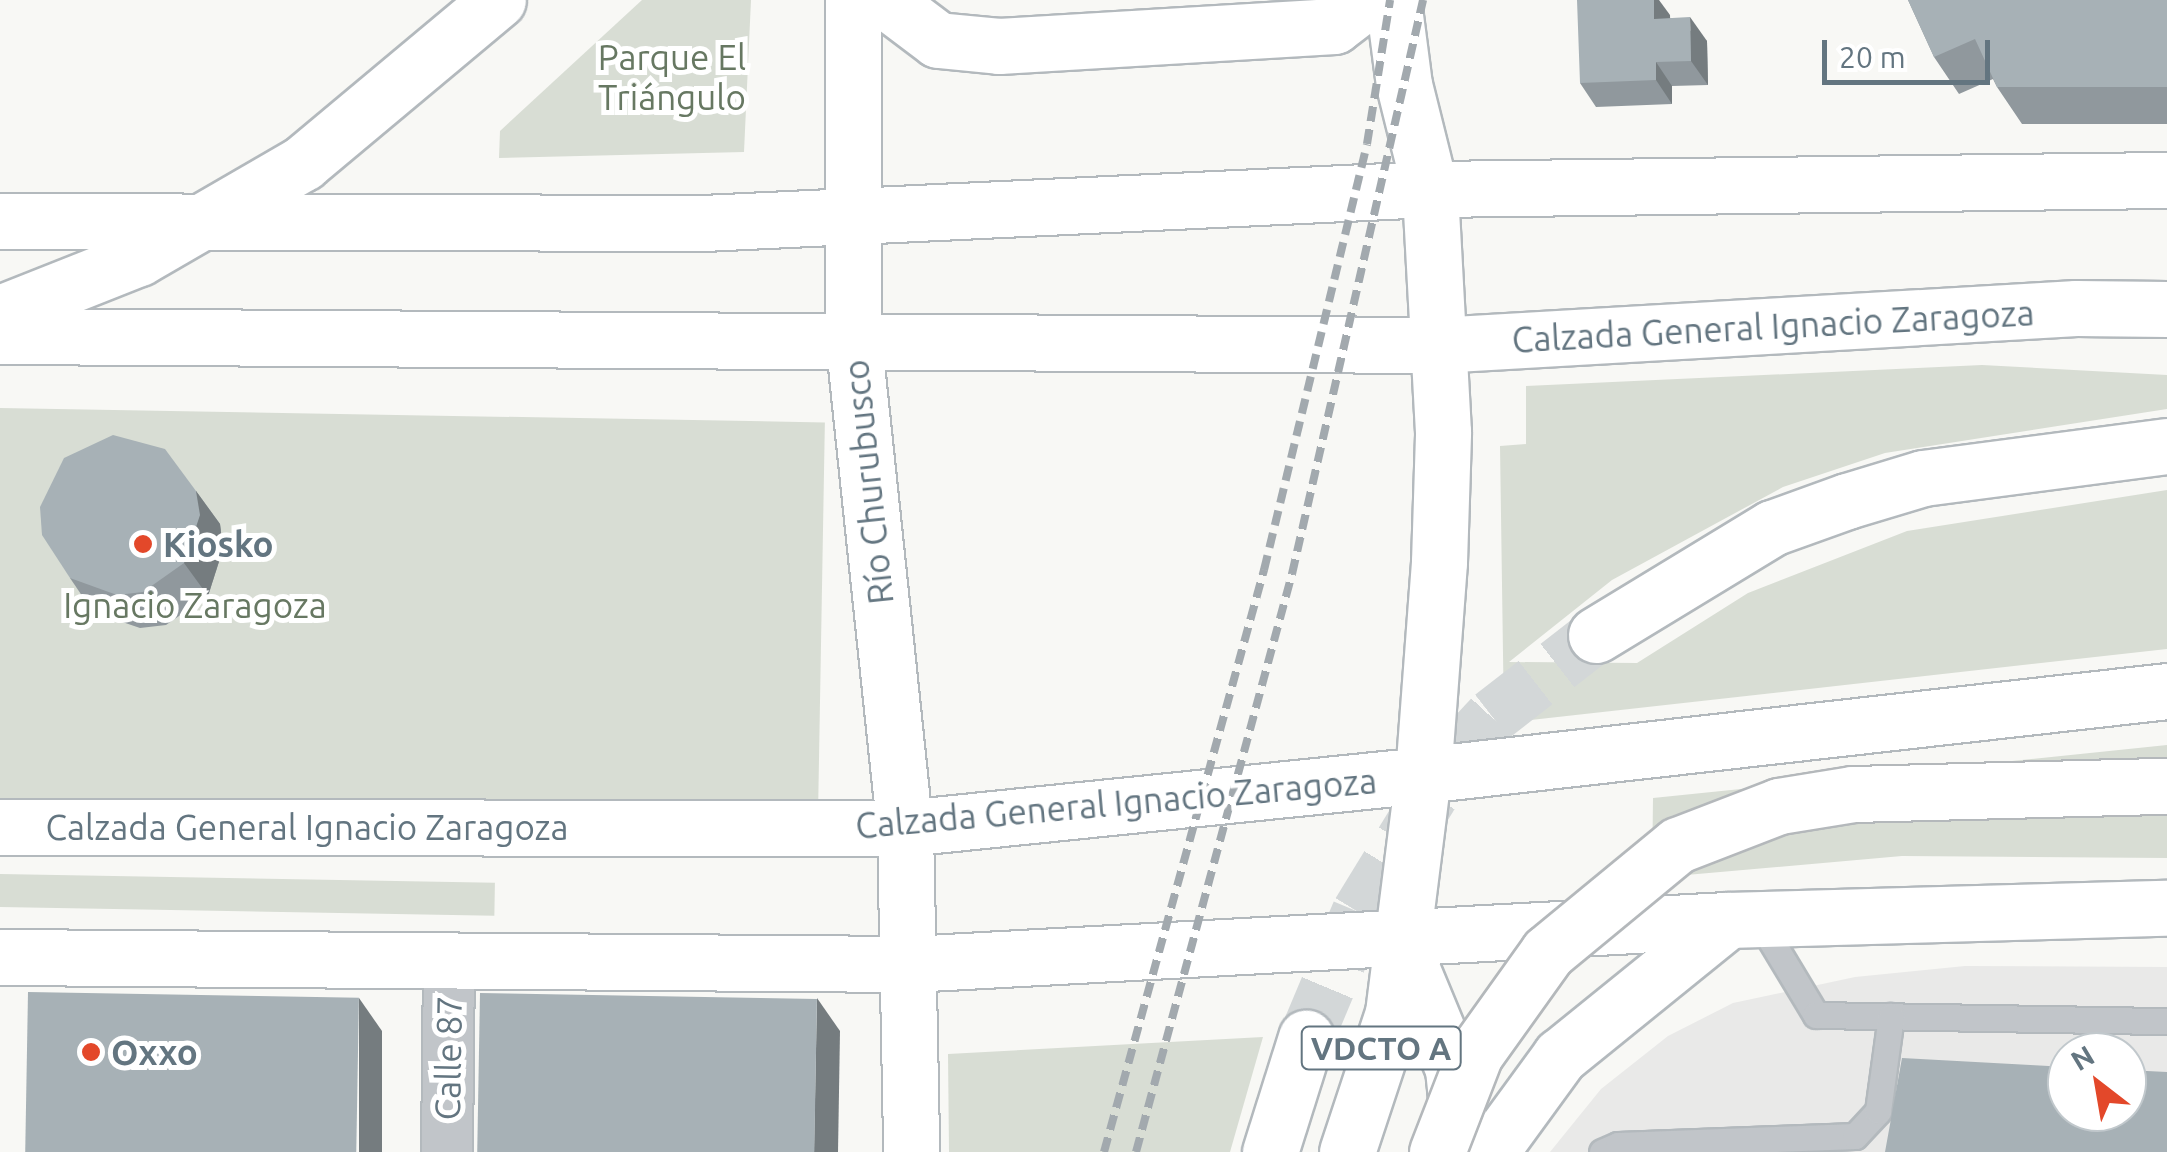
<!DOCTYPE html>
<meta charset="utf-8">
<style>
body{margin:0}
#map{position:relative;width:2167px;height:1152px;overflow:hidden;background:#f8f8f5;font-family:Ubuntu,sans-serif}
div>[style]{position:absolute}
.built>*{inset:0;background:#e9e9e8}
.green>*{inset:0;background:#d8ddd4;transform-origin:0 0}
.motorway-tunnel>*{height:55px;margin-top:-27.5px;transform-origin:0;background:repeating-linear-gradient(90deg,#d3d7d8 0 55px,transparent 0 83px)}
.roads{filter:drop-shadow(2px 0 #b3b9bd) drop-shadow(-2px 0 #b3b9bd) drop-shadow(0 2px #b3b9bd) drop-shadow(0 -2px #b3b9bd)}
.service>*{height:25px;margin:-12.5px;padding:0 12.5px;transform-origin:12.5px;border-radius:12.5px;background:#c1c5c9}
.minor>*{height:50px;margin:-25px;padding:0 25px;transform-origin:25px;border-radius:25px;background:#c1c5c9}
.secondary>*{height:55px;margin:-27.5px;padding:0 27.5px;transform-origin:27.5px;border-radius:27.5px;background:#fff}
.primary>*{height:55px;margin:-27.5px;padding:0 27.5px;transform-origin:27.5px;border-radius:27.5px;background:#fff}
.motorway>*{height:55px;margin:-27.5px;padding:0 27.5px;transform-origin:27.5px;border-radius:27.5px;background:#fff}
.rail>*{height:8px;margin-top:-4px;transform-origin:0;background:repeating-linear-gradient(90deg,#a2a9ae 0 15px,transparent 0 23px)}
.bridges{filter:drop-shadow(2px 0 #b4b8bb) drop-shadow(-2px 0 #b4b8bb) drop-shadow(0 2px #b4b8bb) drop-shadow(0 -2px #b4b8bb)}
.motorway-bridge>*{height:55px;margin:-27.5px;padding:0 27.5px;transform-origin:27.5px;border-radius:27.5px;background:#fff}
.wall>*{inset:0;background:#90989d}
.shaded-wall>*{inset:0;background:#757c7f}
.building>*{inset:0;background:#a7b1b6;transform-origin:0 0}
.dots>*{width:28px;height:28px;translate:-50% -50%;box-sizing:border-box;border:5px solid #fff;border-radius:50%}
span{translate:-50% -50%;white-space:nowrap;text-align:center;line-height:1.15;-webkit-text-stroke:10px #fff;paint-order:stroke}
.shield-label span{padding:2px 8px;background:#fff;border:2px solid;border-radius:8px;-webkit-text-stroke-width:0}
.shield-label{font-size:32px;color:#637580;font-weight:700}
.park-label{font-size:35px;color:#677862}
.street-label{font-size:35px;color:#637580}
.poi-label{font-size:35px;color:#637580;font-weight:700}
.left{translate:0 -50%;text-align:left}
.north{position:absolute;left:2047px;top:1032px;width:100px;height:100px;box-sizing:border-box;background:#fff;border:2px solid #c1c8cc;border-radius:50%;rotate:329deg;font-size:28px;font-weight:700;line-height:40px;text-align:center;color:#637580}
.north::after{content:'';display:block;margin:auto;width:35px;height:45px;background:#e3482a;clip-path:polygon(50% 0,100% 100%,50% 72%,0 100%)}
.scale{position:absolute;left:1822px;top:40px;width:168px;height:45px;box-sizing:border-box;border:5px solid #637580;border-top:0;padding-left:12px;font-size:30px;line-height:35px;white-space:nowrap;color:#637580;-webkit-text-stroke:8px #fff;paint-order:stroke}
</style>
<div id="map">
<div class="built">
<i style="clip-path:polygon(evenodd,1965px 966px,2167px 967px,2167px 1152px,1550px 1152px,1601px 1089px,1668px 1036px,1733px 1003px,1855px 977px,1965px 966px,2067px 1052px,2127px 1052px,2127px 1112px,2067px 1112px,2067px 1052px)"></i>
</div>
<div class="green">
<i style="clip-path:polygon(642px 0,751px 0,744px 152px,499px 158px,500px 131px)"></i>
<i style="clip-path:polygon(1982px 365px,2167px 375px,2167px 409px,1885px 453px,1783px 487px,1612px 580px,1509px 662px,1637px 663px,1748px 593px,1907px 531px,2167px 490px,2167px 649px,1504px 723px,1500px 446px,1526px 444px,1526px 386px)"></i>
<i style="left:0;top:408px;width:825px;height:391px;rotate:1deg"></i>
<i style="clip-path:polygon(2167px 745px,2167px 858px,1902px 856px,1652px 878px,1653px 798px)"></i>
<i style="left:0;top:874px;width:495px;height:33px;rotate:1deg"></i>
<i style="clip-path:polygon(1263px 1037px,1230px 1152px,949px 1152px,948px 1054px)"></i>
</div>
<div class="motorway-tunnel">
<i style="left:1306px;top:1038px;width:137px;rotate:-67.2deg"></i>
<i style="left:1359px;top:912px;width:182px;rotate:-58.5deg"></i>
<i style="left:1454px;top:757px;width:56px;rotate:-47.2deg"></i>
<i style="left:1492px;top:716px;width:132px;rotate:-37.9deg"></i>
</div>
<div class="roads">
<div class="service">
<i style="left:1758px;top:919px;width:112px;rotate:58.9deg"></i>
<i style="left:1816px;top:1015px;width:351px;rotate:1deg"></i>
<i style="left:1602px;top:1152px;width:17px;rotate:-24deg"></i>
<i style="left:1618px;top:1145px;width:237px;rotate:-2.2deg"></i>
<i style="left:1855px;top:1136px;width:34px;rotate:-47deg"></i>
<i style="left:1878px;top:1111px;width:96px;rotate:-82.2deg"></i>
</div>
<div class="minor">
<i style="left:447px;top:1152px;width:188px;rotate:-89.4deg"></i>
</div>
<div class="secondary">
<i style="left:0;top:221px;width:703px;rotate:0.16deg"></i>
<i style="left:703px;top:223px;width:728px;rotate:-2.68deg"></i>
<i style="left:1430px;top:189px;width:737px;rotate:-0.7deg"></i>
<i style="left:0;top:957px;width:909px;rotate:0.44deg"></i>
<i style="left:909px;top:964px;width:820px;rotate:-3.08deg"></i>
<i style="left:1728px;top:920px;width:439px;rotate:-1.6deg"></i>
</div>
<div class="primary">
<i style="left:853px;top:0;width:337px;rotate:90deg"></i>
<i style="left:853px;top:337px;width:494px;rotate:84deg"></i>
<i style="left:905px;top:828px;width:324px;rotate:88.9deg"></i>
<i style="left:885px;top:0;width:66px;rotate:37deg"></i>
<i style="left:938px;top:40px;width:61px;rotate:5.6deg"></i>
<i style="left:999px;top:46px;width:336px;rotate:-3.4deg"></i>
<i style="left:1334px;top:26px;width:43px;rotate:-37.4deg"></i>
<i style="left:0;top:313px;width:149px;rotate:-21.6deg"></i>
<i style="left:139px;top:258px;width:190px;rotate:-30.1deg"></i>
<i style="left:303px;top:163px;width:254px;rotate:-39.9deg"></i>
<i style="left:0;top:336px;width:1437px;rotate:0.36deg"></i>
<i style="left:0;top:827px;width:905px;rotate:0.06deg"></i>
<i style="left:905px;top:828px;width:521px;rotate:-5.84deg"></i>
<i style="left:1403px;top:948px;width:131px;rotate:67.5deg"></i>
<i style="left:1453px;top:1069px;width:58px;rotate:84.1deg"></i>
<i style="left:1347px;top:1152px;width:146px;rotate:-71.7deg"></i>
<i style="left:1393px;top:1013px;width:240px;rotate:-82.8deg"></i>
<i style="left:1423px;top:775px;width:214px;rotate:-85.7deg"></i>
<i style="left:1439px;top:562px;width:130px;rotate:-88.2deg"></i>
<i style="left:1443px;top:432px;width:243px;rotate:-93.1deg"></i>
<i style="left:1430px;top:189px;width:107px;rotate:-104deg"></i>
<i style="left:1404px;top:85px;width:86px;rotate:-97.4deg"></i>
<i style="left:1490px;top:1152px;width:119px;rotate:-53.9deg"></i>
<i style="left:1560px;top:1056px;width:216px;rotate:-39deg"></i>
</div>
<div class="motorway">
<i style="left:1437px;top:345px;width:640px;rotate:-3.31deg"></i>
<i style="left:2076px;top:308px;width:91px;rotate:0.6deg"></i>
<i style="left:1596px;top:635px;width:206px;rotate:-31.3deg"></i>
<i style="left:1772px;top:528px;width:80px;rotate:-19.8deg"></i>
<i style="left:1847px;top:501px;width:79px;rotate:-16.8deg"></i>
<i style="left:1923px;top:478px;width:246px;rotate:-7.5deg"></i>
<i style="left:1423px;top:775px;width:749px;rotate:-6.44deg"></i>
<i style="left:1270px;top:1152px;width:120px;rotate:-72.5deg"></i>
</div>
</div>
<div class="rail">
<i style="left:1104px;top:1152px;width:604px;rotate:-74.63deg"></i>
<i style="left:1264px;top:570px;width:438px;rotate:-76.4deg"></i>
<i style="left:1367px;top:144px;width:146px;rotate:-80.9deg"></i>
<i style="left:1136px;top:1152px;width:599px;rotate:-74.9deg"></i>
<i style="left:1292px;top:574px;width:589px;rotate:-77.14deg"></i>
</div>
<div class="bridges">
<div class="motorway-bridge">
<i style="left:1437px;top:1152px;width:105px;rotate:-68.8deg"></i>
<i style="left:1475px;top:1054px;width:125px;rotate:-54.4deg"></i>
<i style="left:1548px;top:952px;width:168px;rotate:-39.5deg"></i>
<i style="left:1678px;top:845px;width:108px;rotate:-21.1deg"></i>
<i style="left:1779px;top:806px;width:75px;rotate:-9.2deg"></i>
<i style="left:1853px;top:794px;width:314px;rotate:-1.5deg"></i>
</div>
</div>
<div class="wall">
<i style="clip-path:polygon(1908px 0,2167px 0,2167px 124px,2022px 124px,1997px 87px,1993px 79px,1959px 94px,1934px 57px)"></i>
<i style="clip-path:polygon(1670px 15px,1670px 18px,1707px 41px,1708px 85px,1672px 86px,1672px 104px,1596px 107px,1580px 83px)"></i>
<i style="clip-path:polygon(196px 491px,220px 524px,223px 549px,208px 596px,166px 625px,140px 628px,93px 612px,70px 578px)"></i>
</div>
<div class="shaded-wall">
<i style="clip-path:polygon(1654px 0,1659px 0,1670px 15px,1671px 43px,1654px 19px)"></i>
<i style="clip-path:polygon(1690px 17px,1707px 41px,1708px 85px,1691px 61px)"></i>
<i style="clip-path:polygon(1656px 62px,1672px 86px,1672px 104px,1656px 80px)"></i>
<i style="clip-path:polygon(196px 491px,220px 524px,223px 549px,208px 596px,184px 563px)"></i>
<i style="clip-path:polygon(359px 998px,382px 1031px,382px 1152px,359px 1152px)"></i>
<i style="clip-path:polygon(817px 998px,840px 1031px,838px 1152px,814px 1152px)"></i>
</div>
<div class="building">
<i style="clip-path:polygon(1577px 0,1654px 0,1654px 19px,1690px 17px,1691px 61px,1656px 62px,1656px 80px,1580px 83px)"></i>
<i style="clip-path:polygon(1908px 0,2167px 0,2167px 87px,1997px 87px,1975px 39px,1934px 57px)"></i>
<i style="clip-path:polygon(113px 435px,165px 449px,196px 491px,200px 515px,184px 563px,143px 592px,117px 595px,70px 578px,42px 535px,40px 507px,64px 458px)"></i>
<i style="left:28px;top:992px;width:331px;height:160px;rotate:1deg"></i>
<i style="left:480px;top:993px;width:337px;height:159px;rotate:1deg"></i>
<i style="clip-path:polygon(1902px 1058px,2067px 1067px,2067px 1112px,2127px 1112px,2127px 1070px,2167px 1072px,2167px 1152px,1885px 1152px)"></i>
</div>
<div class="dots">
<i style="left:143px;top:544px;background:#e3482a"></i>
<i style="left:91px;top:1052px;background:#e3482a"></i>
</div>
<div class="shield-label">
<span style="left:1381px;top:1048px">VDCTO A</span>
</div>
<div class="park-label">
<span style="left:672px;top:77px">Parque El<br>Triángulo</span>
<span style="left:195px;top:605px">Ignacio Zaragoza</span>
</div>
<div class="street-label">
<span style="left:1773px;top:326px;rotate:-3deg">Calzada General Ignacio Zaragoza</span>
<span style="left:868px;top:482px;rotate:-96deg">Río Churubusco</span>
<span style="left:1116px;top:803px;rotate:-5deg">Calzada General Ignacio Zaragoza</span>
<span style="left:307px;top:827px">Calzada General Ignacio Zaragoza</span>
<span style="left:448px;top:1058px;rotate:-89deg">Calle 87</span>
</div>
<div class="poi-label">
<span class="left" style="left:163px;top:544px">Kiosko</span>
<span class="left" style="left:111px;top:1052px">Oxxo</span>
</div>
<div class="north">N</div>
<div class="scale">20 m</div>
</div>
